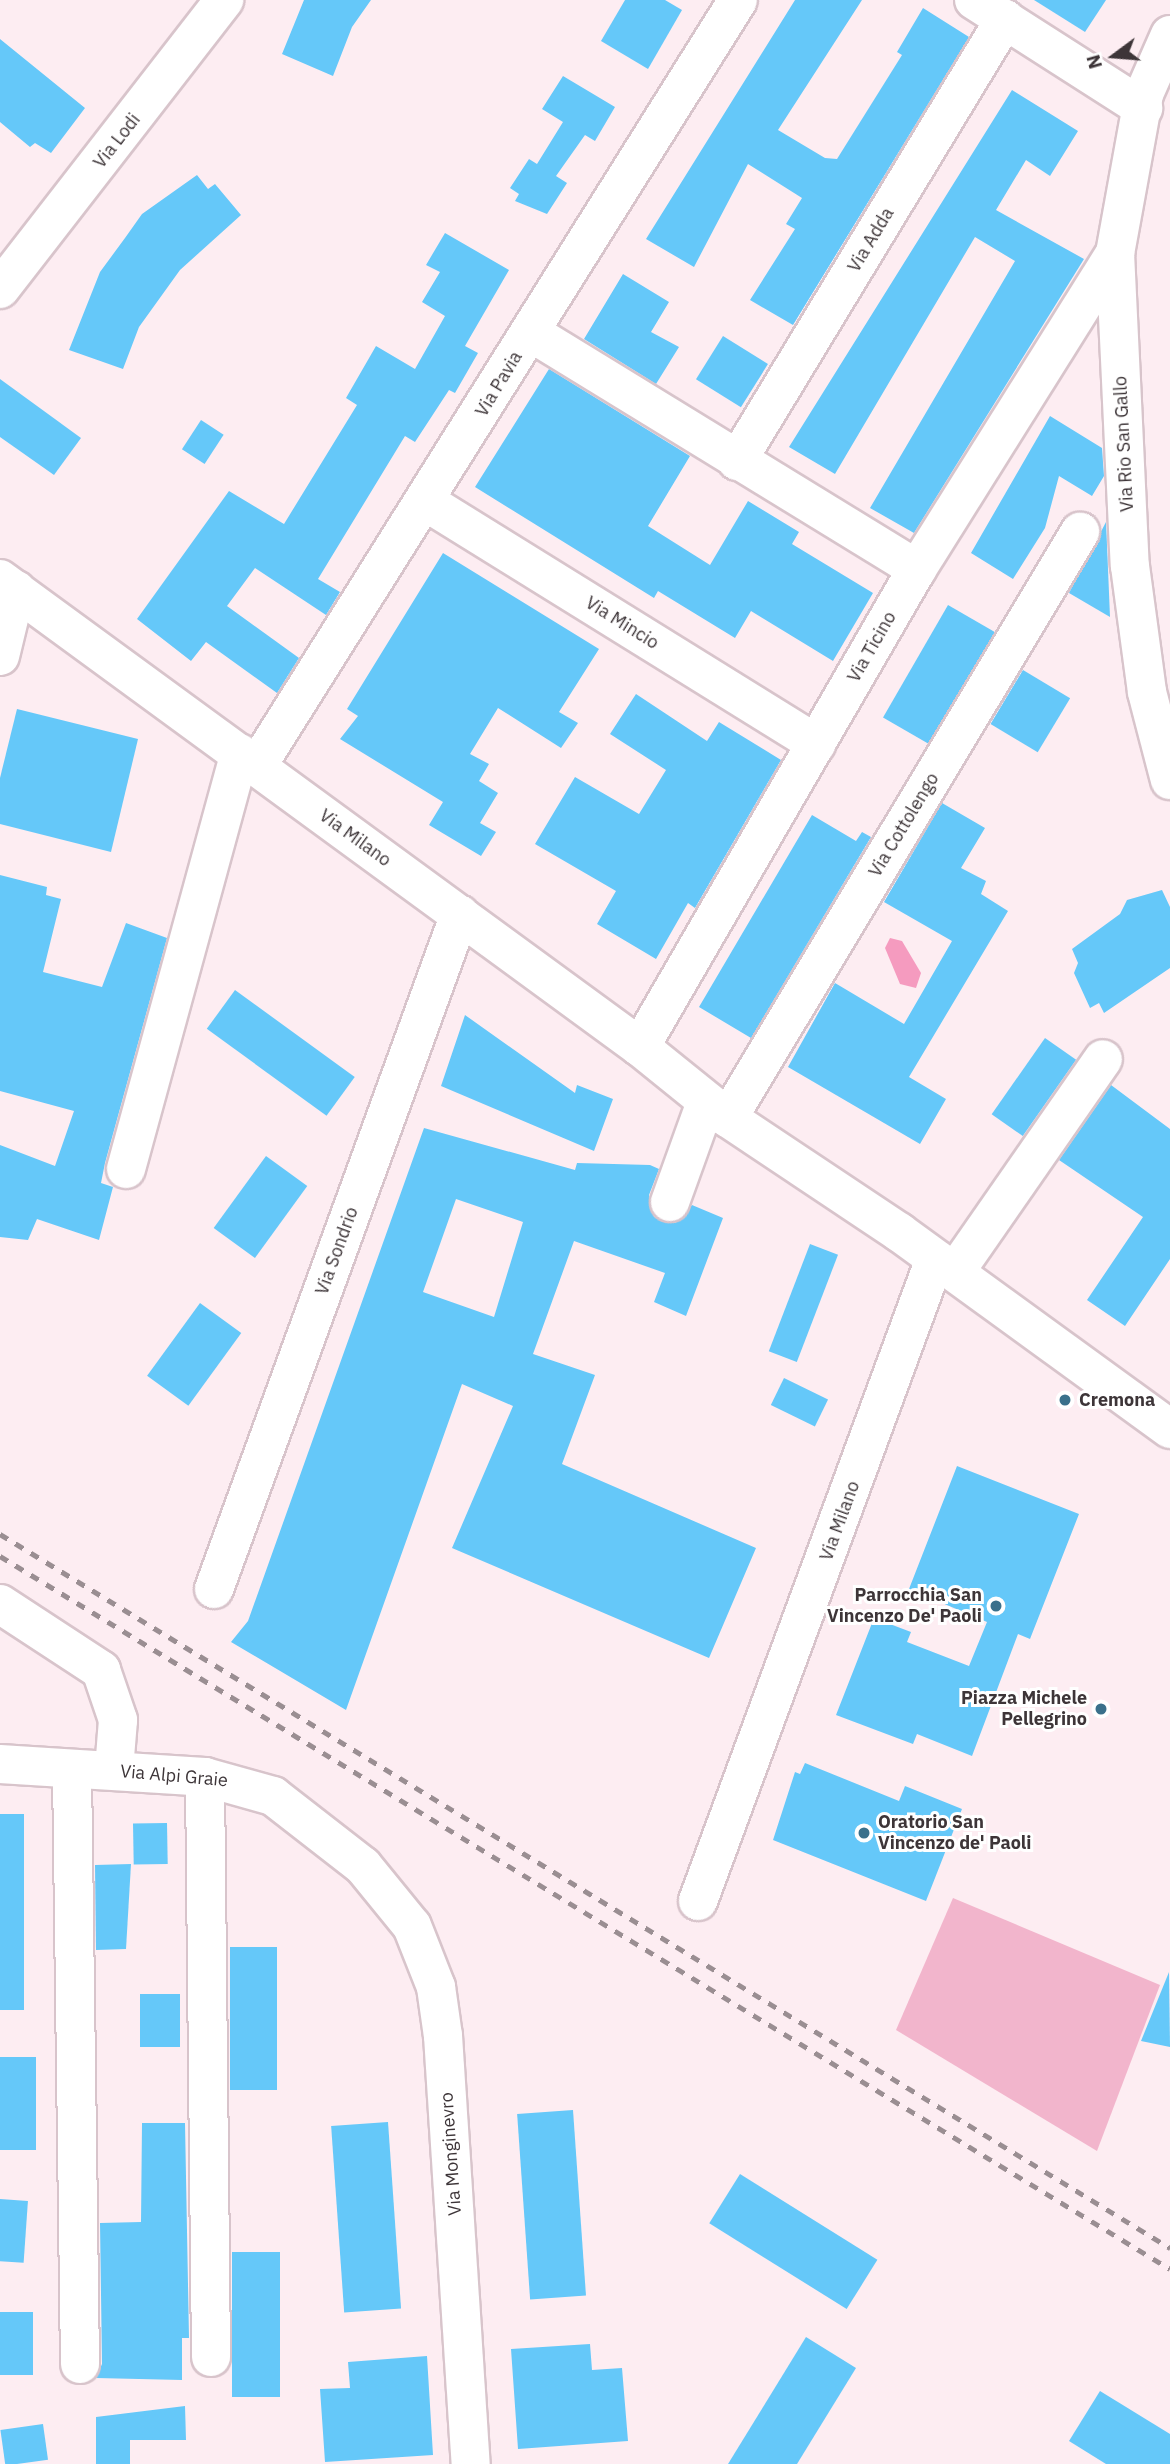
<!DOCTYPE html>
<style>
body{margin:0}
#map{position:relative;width:1170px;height:2464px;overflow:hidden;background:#fdedf2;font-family:"IBM Plex Sans",sans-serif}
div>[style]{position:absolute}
.green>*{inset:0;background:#f2b5cc}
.water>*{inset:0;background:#f59bbf}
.building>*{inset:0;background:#65c8f9;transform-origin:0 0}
.roads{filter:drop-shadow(2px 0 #d8c4cb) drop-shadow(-2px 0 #d8c4cb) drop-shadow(0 2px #d8c4cb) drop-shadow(0 -2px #d8c4cb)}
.minor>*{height:38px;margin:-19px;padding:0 19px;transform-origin:19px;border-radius:19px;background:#fff}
.rail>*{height:5px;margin-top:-2.5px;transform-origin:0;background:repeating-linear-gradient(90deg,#9a8e92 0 9px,transparent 0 18px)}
.dots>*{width:19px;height:19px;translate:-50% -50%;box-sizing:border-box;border:4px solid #fff;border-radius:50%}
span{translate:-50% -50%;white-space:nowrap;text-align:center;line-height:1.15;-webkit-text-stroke:6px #fff;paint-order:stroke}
.street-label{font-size:18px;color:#3d3538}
.poi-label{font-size:18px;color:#3d3538;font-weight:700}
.left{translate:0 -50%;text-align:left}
.right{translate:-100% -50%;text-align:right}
.north{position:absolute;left:1079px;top:21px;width:70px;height:70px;-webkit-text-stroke:5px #fff;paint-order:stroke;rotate:254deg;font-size:19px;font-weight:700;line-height:28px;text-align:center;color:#3d3538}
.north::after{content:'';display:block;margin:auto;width:24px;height:32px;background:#3d3538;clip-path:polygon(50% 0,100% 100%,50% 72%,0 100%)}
</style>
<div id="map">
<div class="green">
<i style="clip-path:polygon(953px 1898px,1160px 1985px,1097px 2151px,896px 2030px)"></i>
</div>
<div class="water">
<i style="clip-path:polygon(890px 938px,902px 941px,921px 973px,916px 988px,900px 984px,885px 948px)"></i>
</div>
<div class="building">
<i style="clip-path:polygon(304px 0,371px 0,352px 27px,333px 76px,282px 54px)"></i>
<i style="clip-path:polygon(625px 0,665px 0,682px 10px,648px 69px,601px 41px)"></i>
<i style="clip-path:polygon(795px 0,862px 0,778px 130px,825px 158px,837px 159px,902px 55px,897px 52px,923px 8px,969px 37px,793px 325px,750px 300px,795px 229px,786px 224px,802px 198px,748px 164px,694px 267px,646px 239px)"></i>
<i style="clip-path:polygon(1034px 0,1106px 0,1085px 32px)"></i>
<i style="clip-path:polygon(0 39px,85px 108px,51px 153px,35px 143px,30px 147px,0 122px)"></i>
<i style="clip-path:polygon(563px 76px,615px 107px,595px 141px,585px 135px,556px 176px,567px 183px,547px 214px,515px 201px,519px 194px,510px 188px,529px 159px,537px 164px,563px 122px,542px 109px)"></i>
<i style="clip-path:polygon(1012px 90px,1078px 131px,1050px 176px,1026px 160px,996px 210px,1084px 259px,914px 533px,870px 508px,1015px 261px,975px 237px,835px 474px,789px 447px)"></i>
<i style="clip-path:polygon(197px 175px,208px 189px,215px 184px,241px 215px,180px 270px,139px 327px,123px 369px,69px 350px,100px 272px,125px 238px,142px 214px)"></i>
<i style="clip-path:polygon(445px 233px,509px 270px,465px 346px,478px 353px,455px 393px,449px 390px,415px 442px,405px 436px,318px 579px,340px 592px,326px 615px,255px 568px,227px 606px,299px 658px,277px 693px,206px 642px,191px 661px,137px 619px,229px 491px,284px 524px,357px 405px,346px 398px,376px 346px,415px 369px,445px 316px,422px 302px,440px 272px,426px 265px)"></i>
<i style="clip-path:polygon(623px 274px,669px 302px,651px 332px,679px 347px,656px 384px,584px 339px)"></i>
<i style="left:723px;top:336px;width:53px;height:51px;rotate:32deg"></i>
<i style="clip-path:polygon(549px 369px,690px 456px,648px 526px,710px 565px,748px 501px,799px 532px,792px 544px,873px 593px,833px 661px,751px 611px,735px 638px,658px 591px,654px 598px,475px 487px)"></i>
<i style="clip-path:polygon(0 379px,81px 438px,54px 475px,0 437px)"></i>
<i style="clip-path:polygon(1050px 416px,1102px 448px,1104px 476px,1092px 496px,1059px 476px,1045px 528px,1013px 579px,971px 553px)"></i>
<i style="left:201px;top:420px;width:27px;height:35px;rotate:33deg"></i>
<i style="clip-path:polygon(1106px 522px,1108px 569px,1110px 617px,1069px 593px)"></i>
<i style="clip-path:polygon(443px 553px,599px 649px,559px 712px,578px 723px,561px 748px,498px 708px,470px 754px,489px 764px,479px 781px,498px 793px,480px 823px,496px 832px,481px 856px,429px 825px,443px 802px,340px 739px,358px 716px,347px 709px)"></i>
<i style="left:948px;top:605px;width:54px;height:130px;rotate:30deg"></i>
<i style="left:1023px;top:670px;width:55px;height:63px;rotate:31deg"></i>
<i style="clip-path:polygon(636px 694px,707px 741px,719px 722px,781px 760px,695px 908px,688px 903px,656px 959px,597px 924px,616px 891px,535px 844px,575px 777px,639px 814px,666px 770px,610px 734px)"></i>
<i style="clip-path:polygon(17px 709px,138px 739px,111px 852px,0 824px,0 778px)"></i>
<i style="clip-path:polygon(942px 803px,985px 828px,961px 868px,986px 881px,981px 894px,1008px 911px,909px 1077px,946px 1099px,920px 1144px,788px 1067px,835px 983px,904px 1024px,952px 941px,884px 902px)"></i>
<i style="clip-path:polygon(812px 815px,856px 841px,862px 832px,871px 837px,751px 1038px,699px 1007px)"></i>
<i style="clip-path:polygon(0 875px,47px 887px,46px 895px,61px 899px,43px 972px,102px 987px,126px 923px,167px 938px,105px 1163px,101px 1183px,113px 1187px,99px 1240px,37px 1219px,28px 1240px,0 1237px,0 1145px,55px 1166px,74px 1111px,0 1091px)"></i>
<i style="clip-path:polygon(1162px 890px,1170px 907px,1170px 968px,1104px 1013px,1099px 1003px,1090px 1008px,1074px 973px,1078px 963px,1072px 949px,1120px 914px,1127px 900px)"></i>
<i style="left:235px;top:990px;width:148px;height:48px;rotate:36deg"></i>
<i style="clip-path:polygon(465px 1015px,575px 1093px,577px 1085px,613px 1099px,594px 1151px,441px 1086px)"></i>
<i style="left:1045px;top:1038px;width:38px;height:93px;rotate:35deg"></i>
<i style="clip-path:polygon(1111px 1085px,1170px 1129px,1170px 1259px,1125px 1326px,1087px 1300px,1143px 1217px,1059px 1160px)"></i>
<i style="clip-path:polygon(evenodd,424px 1128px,575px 1170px,577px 1163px,650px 1165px,659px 1169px,649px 1195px,654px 1217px,675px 1223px,692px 1205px,723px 1218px,686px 1316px,654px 1302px,665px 1273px,574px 1241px,533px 1354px,595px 1375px,562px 1464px,756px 1548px,709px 1658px,452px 1548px,513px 1406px,462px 1384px,346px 1710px,231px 1642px,248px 1621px,424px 1128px,456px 1199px,523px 1222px,494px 1317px,423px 1292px,456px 1199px)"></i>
<i style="left:266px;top:1156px;width:51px;height:89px;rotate:36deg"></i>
<i style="left:810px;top:1244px;width:30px;height:115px;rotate:21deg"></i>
<i style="left:200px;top:1303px;width:51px;height:90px;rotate:36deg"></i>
<i style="left:784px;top:1378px;width:49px;height:30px;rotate:26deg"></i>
<i style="clip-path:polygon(957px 1466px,1079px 1514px,1030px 1639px,1018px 1634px,972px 1756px,917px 1734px,913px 1744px,836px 1715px,874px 1618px,911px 1632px,907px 1642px,969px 1666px,987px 1622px,909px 1589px)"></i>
<i style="clip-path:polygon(805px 1763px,899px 1801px,905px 1786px,962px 1809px,926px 1901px,773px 1840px,795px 1772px,800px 1774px)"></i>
<i style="left:0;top:1814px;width:24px;height:196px"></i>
<i style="left:167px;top:1823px;width:41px;height:34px;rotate:89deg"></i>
<i style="clip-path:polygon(131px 1864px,126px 1949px,96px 1950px,95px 1865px)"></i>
<i style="left:230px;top:1947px;width:47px;height:143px"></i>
<i style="clip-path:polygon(1169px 1972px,1170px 2047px,1141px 2041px)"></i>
<i style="left:140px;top:1994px;width:40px;height:53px"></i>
<i style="left:0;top:2057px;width:36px;height:93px"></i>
<i style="left:573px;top:2110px;width:186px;height:56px;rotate:86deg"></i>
<i style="left:388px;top:2122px;width:187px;height:57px;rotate:86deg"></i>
<i style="clip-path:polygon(142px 2123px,185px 2123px,189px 2338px,182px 2338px,182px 2380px,96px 2378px,102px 2364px,100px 2223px,141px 2222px)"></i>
<i style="left:740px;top:2174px;width:162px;height:58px;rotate:32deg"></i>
<i style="left:0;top:2199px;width:28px;height:62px;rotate:4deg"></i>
<i style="left:280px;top:2252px;width:145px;height:48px;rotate:90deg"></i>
<i style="left:0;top:2312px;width:33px;height:63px"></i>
<i style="clip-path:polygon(806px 2337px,856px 2368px,797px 2464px,728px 2464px)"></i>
<i style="clip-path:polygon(590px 2344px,592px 2370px,622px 2368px,628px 2441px,518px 2449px,511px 2349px)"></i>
<i style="clip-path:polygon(427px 2356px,433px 2455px,325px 2462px,320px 2389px,350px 2388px,348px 2362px)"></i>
<i style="clip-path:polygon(1100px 2391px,1170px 2434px,1170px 2464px,1106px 2464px,1069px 2441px)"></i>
<i style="clip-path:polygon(185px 2406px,186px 2440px,130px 2440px,130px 2464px,96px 2464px,96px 2417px)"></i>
<i style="left:43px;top:2424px;width:36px;height:43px;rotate:82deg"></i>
</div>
<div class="roads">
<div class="minor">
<i style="left:974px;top:0;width:201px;rotate:32.6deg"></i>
<i style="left:1170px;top:35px;width:64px;rotate:113.8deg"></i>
<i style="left:1144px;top:94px;width:162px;rotate:100.3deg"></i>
<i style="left:1115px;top:253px;width:313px;rotate:87.3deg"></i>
<i style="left:1130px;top:566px;width:127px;rotate:82.3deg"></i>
<i style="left:1147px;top:692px;width:91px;rotate:75.4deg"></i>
<i style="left:0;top:289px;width:366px;rotate:-52.2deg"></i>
<i style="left:530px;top:332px;width:454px;rotate:31.5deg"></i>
<i style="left:737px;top:461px;width:517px;rotate:-58.77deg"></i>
<i style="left:428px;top:503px;width:457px;rotate:31.8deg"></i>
<i style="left:0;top:579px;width:793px;rotate:36.18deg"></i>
<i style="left:640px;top:1047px;width:113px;rotate:38.9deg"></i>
<i style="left:728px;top:1118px;width:206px;rotate:33.7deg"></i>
<i style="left:899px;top:1232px;width:335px;rotate:36deg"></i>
<i style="left:0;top:656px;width:68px;rotate:-76.4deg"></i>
<i style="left:257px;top:766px;width:904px;rotate:-57.87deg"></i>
<i style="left:640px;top:1047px;width:552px;rotate:-59.91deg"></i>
<i style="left:917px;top:569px;width:373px;rotate:-57.9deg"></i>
<i style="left:728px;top:1118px;width:684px;rotate:-59.01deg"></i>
<i style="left:126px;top:1169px;width:431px;rotate:-74.7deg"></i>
<i style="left:670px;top:1202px;width:106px;rotate:-70.2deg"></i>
<i style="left:955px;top:1272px;width:259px;rotate:-55.2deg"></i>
<i style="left:214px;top:1589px;width:718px;rotate:-69.98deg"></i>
<i style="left:0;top:1604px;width:121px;rotate:33.2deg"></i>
<i style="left:101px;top:1670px;width:53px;rotate:71.2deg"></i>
<i style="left:118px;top:1720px;width:50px;rotate:94.6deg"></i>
<i style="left:0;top:1764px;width:205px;rotate:3.6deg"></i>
<i style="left:205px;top:1777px;width:71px;rotate:15.6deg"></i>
<i style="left:273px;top:1796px;width:114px;rotate:37.9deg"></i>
<i style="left:363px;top:1866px;width:77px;rotate:50.8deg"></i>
<i style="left:412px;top:1926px;width:66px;rotate:68.5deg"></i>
<i style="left:436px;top:1987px;width:49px;rotate:81.9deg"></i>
<i style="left:443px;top:2036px;width:429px;rotate:86.3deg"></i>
<i style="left:72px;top:1770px;width:594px;rotate:89.23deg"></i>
<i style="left:205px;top:1777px;width:580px;rotate:89.41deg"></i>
<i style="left:698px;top:1901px;width:684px;rotate:-69.74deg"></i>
</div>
</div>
<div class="rail">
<i style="left:0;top:1534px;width:1371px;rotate:31.39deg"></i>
<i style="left:0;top:1556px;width:1370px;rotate:31.36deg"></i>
</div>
<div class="dots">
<i style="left:1065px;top:1400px;background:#3a708b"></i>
<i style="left:996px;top:1606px;background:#3a708b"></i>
<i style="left:1101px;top:1709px;background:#3a708b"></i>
<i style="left:864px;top:1833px;background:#3a708b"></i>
</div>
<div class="street-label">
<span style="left:117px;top:141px;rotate:-52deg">Via Lodi</span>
<span style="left:871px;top:240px;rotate:-59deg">Via Adda</span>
<span style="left:499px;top:384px;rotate:-59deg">Via Pavia</span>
<span style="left:1124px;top:444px;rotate:-93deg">Via Rio San Gallo</span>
<span style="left:622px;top:623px;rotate:32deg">Via Mincio</span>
<span style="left:872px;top:647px;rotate:-60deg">Via Ticino</span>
<span style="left:904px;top:825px;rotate:-59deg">Via Cottolengo</span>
<span style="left:355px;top:838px;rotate:36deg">Via Milano</span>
<span style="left:337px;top:1251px;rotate:-70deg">Via Sondrio</span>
<span style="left:840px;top:1521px;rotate:-70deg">Via Milano</span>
<span style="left:174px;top:1776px;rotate:5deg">Via Alpi Graie</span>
<span style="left:451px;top:2154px;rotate:-94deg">Via Monginevro</span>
</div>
<div class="poi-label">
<span class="left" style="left:1079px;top:1400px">Cremona</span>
<span class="right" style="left:982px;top:1606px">Parrocchia San<br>Vincenzo De' Paoli</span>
<span class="right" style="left:1087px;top:1709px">Piazza Michele<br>Pellegrino</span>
<span class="left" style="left:878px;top:1833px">Oratorio San<br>Vincenzo de' Paoli</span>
</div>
<div class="north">N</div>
</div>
